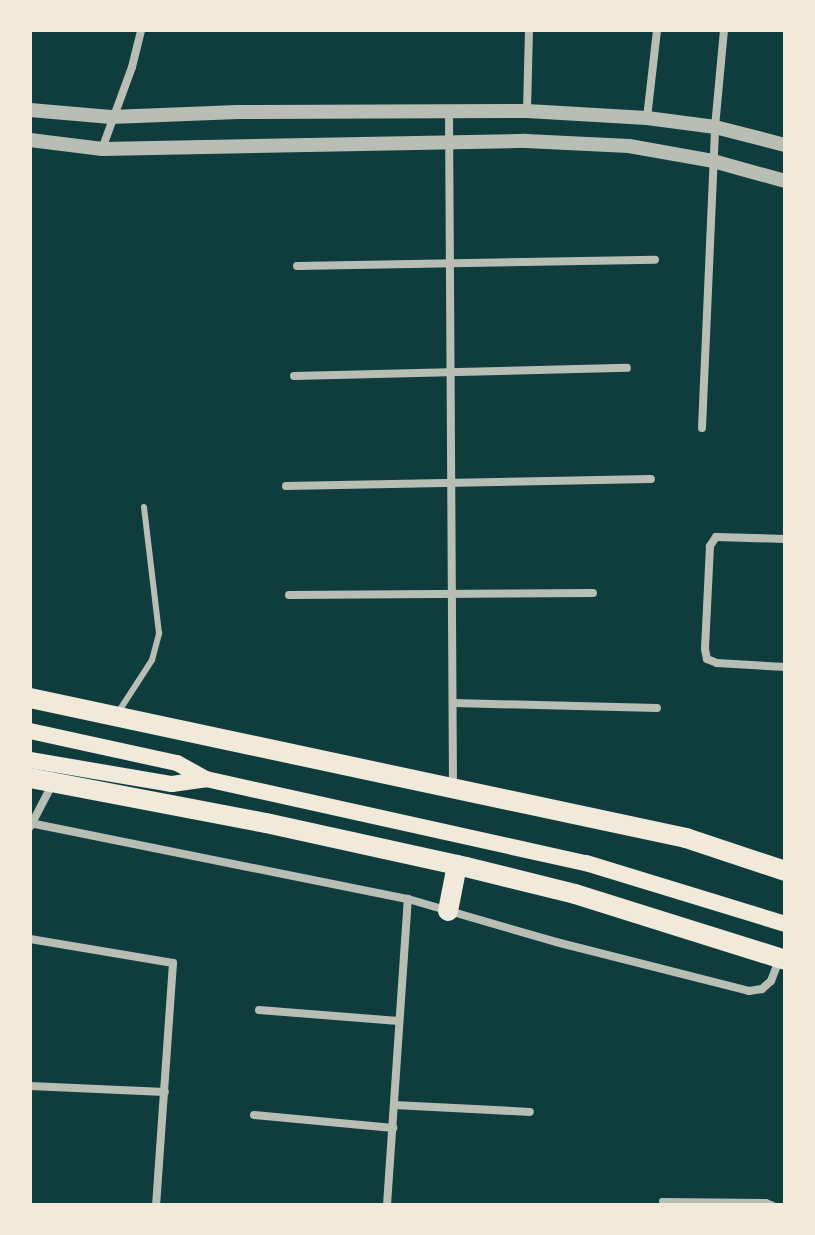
<!DOCTYPE html>
<style>
body{margin:0}
#map{position:relative;width:815px;height:1235px;overflow:hidden;background:#0f3d3e;font-family:"Open Sans",sans-serif}
div>[style]{position:absolute}
.service>*{height:6px;margin:-3px;padding:0 3px;transform-origin:3px;border-radius:3px;background:#b8beb3}
.minor>*{height:8px;margin:-4px;padding:0 4px;transform-origin:4px;border-radius:4px;background:#b8beb3}
.tertiary>*{height:14px;margin:-7px;padding:0 7px;transform-origin:7px;border-radius:7px;background:#b8beb3}
.secondary>*{height:16px;margin:-8px;padding:0 8px;transform-origin:8px;border-radius:8px;background:#f1e9da}
.trunk>*{height:20px;margin:-10px;padding:0 10px;transform-origin:10px;border-radius:10px;background:#f1e9da}
span{translate:-50% -50%;white-space:nowrap;text-align:center;line-height:1.15;-webkit-text-stroke:7px #f1e9da;paint-order:stroke}
.frame{position:absolute;inset:0;border:32px solid #f1e9da;pointer-events:none}
</style>
<div id="map">
<div class="service">
<i style="left:119px;top:711px;width:61px;rotate:-57.1deg"></i>
<i style="left:152px;top:660px;width:28px;rotate:-75deg"></i>
<i style="left:159px;top:633px;width:127px;rotate:-96.8deg"></i>
<i style="left:662px;top:1201px;width:104px;rotate:0.6deg"></i>
<i style="left:766px;top:1202px;width:8px;rotate:23deg"></i>
</div>
<div class="minor">
<i style="left:449px;top:111px;width:677px;rotate:89.66deg"></i>
<i style="left:527px;top:111px;width:81px;rotate:-88.6deg"></i>
<i style="left:647px;top:118px;width:89px;rotate:-83.5deg"></i>
<i style="left:102px;top:149px;width:87px;rotate:-69.9deg"></i>
<i style="left:132px;top:67px;width:38px;rotate:-76deg"></i>
<i style="left:297px;top:266px;width:358px;rotate:-1deg"></i>
<i style="left:294px;top:376px;width:333px;rotate:-1.4deg"></i>
<i style="left:702px;top:428px;width:301px;rotate:-87.5deg"></i>
<i style="left:715px;top:127px;width:97px;rotate:-84.7deg"></i>
<i style="left:286px;top:486px;width:365px;rotate:-1.1deg"></i>
<i style="left:785px;top:539px;width:69px;rotate:-178.3deg"></i>
<i style="left:716px;top:537px;width:11px;rotate:124deg"></i>
<i style="left:710px;top:546px;width:103px;rotate:92.8deg"></i>
<i style="left:705px;top:649px;width:10px;rotate:79deg"></i>
<i style="left:707px;top:659px;width:11px;rotate:22deg"></i>
<i style="left:717px;top:663px;width:68px;rotate:3.4deg"></i>
<i style="left:289px;top:595px;width:304px;rotate:-0.4deg"></i>
<i style="left:453px;top:703px;width:204px;rotate:1.4deg"></i>
<i style="left:30px;top:823px;width:386px;rotate:11.4deg"></i>
<i style="left:408px;top:899px;width:154px;rotate:16.2deg"></i>
<i style="left:556px;top:942px;width:199px;rotate:14.2deg"></i>
<i style="left:749px;top:991px;width:13px;rotate:-9deg"></i>
<i style="left:762px;top:989px;width:12px;rotate:-42deg"></i>
<i style="left:771px;top:981px;width:25px;rotate:-69deg"></i>
<i style="left:30px;top:827px;width:50px;rotate:-62.4deg"></i>
<i style="left:30px;top:939px;width:145px;rotate:9.5deg"></i>
<i style="left:173px;top:963px;width:243px;rotate:94deg"></i>
<i style="left:259px;top:1010px;width:140px;rotate:4.5deg"></i>
<i style="left:30px;top:1086px;width:135px;rotate:2.5deg"></i>
<i style="left:394px;top:1105px;width:136px;rotate:2.9deg"></i>
<i style="left:254px;top:1115px;width:140px;rotate:5.3deg"></i>
<i style="left:387px;top:1205px;width:307px;rotate:-86.1deg"></i>
</div>
<div class="tertiary">
<i style="left:30px;top:110px;width:81px;rotate:4.9deg"></i>
<i style="left:111px;top:117px;width:127px;rotate:-2.3deg"></i>
<i style="left:238px;top:112px;width:289px;rotate:-0.2deg"></i>
<i style="left:527px;top:111px;width:120px;rotate:3.3deg"></i>
<i style="left:647px;top:118px;width:69px;rotate:7.5deg"></i>
<i style="left:715px;top:127px;width:72px;rotate:14.4deg"></i>
<i style="left:30px;top:140px;width:73px;rotate:7.1deg"></i>
<i style="left:102px;top:149px;width:424px;rotate:-1.1deg"></i>
<i style="left:526px;top:141px;width:103px;rotate:2.8deg"></i>
<i style="left:629px;top:146px;width:85px;rotate:10.1deg"></i>
<i style="left:713px;top:161px;width:75px;rotate:15.5deg"></i>
</div>
<div class="secondary">
<i style="left:30px;top:731px;width:150px;rotate:12.3deg"></i>
<i style="left:177px;top:763px;width:33px;rotate:29deg"></i>
<i style="left:206px;top:779px;width:389px;rotate:12.5deg"></i>
<i style="left:586px;top:863px;width:208px;rotate:17deg"></i>
<i style="left:30px;top:760px;width:144px;rotate:9.6deg"></i>
<i style="left:172px;top:784px;width:34px;rotate:-8deg"></i>
</div>
<div class="trunk">
<i style="left:30px;top:698px;width:671px;rotate:12.05deg"></i>
<i style="left:686px;top:838px;width:104px;rotate:18.4deg"></i>
<i style="left:30px;top:778px;width:240px;rotate:10.8deg"></i>
<i style="left:266px;top:823px;width:205px;rotate:12.4deg"></i>
<i style="left:466px;top:867px;width:112px;rotate:13.9deg"></i>
<i style="left:575px;top:894px;width:220px;rotate:17.4deg"></i>
<i style="left:448px;top:911px;width:47px;rotate:-78.9deg"></i>
</div>
<div class="frame"></div>
</div>
